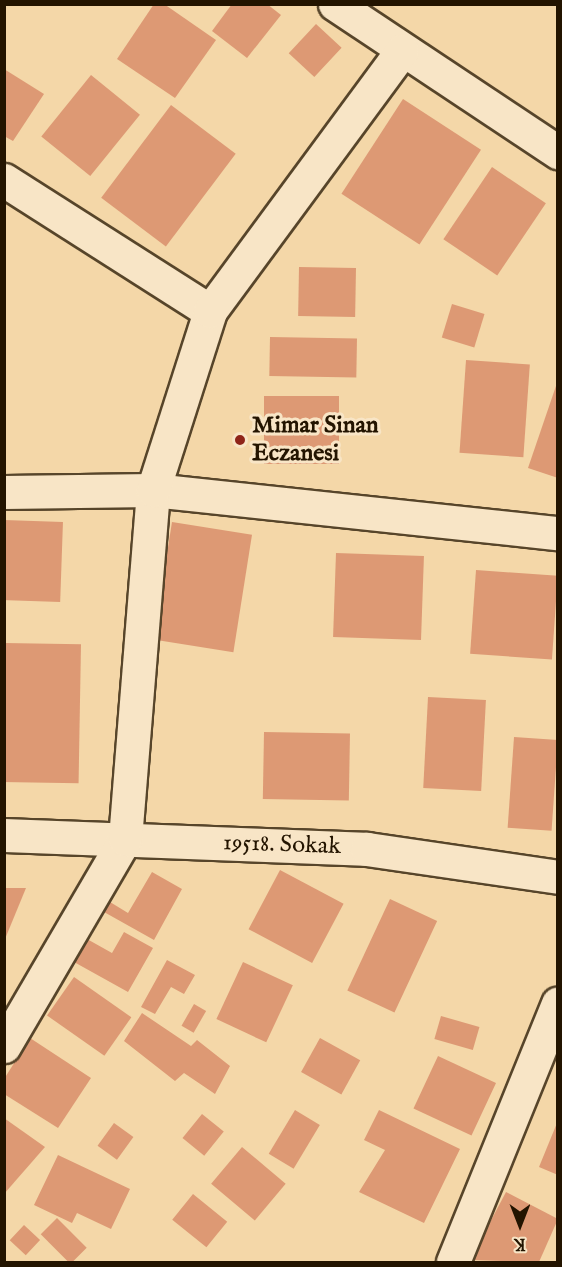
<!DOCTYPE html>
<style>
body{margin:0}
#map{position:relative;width:562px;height:1267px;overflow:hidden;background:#f4d7a8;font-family:"IM FELL English",serif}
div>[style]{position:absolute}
.building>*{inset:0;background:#dd9974;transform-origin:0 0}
.roads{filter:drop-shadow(2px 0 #57452a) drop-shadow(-2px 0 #57452a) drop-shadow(0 2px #57452a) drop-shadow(0 -2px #57452a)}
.minor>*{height:33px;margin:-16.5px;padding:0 16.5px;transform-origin:16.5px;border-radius:16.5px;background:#f8e5c6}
.dots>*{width:16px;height:16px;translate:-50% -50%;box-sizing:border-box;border:3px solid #f8e5c6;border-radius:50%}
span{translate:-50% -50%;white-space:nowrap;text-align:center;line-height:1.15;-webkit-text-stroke:6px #f8e5c6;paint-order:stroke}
.poi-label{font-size:24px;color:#231400;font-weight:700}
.left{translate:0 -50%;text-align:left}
.street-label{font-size:24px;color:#231400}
.frame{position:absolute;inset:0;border:6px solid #231400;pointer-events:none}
.north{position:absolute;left:490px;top:1195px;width:60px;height:60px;-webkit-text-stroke:4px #f8e5c6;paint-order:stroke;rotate:180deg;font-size:16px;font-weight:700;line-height:24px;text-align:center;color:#231400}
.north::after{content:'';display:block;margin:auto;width:21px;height:27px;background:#231400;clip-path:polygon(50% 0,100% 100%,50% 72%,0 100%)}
</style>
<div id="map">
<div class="building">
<i style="clip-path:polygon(154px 4px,164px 4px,216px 40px,175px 98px,117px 59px)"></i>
<i style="clip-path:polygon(232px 4px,267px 4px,281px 15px,247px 58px,212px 31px)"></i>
<i style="left:316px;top:24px;width:35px;height:40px;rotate:43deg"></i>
<i style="clip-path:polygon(4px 69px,44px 94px,13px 141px,4px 136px)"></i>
<i style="left:91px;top:75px;width:63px;height:79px;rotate:39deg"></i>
<i style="left:403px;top:99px;width:93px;height:113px;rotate:33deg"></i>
<i style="left:171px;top:105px;width:81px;height:116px;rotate:37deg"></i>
<i style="left:492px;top:167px;width:65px;height:87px;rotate:34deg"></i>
<i style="left:299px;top:267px;width:57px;height:49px;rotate:1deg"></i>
<i style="left:452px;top:304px;width:34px;height:35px;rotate:17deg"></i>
<i style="left:270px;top:337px;width:87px;height:39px;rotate:1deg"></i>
<i style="left:466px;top:360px;width:64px;height:93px;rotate:4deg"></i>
<i style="clip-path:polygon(557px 383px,558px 383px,558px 478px,528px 468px)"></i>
<i style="left:264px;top:396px;width:75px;height:68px"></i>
<i style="left:4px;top:520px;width:59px;height:80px;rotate:2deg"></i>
<i style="left:172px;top:522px;width:81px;height:119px;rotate:9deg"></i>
<i style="left:336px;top:553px;width:88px;height:84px;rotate:2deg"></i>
<i style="left:476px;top:570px;width:82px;height:84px;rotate:4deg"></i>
<i style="left:4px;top:643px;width:77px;height:139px;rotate:1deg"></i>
<i style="left:428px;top:697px;width:58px;height:91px;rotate:3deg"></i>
<i style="left:264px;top:732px;width:86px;height:67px;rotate:1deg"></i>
<i style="left:514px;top:737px;width:44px;height:91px;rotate:4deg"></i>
<i style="left:280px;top:870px;width:72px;height:67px;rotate:28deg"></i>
<i style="clip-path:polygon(152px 872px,182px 889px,154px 940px,104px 912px,110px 902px,128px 913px)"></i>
<i style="clip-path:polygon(4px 888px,26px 888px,5px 939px,4px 939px)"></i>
<i style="left:390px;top:899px;width:52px;height:101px;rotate:25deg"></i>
<i style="clip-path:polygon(124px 932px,153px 948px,128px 992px,74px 962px,87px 939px,112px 953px)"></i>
<i style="clip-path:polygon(167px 960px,195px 975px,184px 994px,171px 987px,155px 1014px,141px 1007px)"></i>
<i style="left:243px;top:962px;width:55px;height:63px;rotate:25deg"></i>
<i style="left:74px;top:977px;width:70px;height:47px;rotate:35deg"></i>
<i style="left:194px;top:1004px;width:14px;height:25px;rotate:30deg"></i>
<i style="clip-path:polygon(142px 1013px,191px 1046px,197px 1040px,230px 1066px,215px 1094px,184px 1073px,175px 1081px,124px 1041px)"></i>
<i style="left:441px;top:1016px;width:40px;height:24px;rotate:16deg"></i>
<i style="clip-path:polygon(30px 1038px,91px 1078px,58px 1128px,4px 1094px,4px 1079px)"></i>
<i style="left:320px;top:1038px;width:46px;height:39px;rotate:29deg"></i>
<i style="left:438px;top:1056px;width:64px;height:58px;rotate:25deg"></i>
<i style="left:295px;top:1110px;width:29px;height:51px;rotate:31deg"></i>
<i style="clip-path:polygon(379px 1110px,460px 1149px,424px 1223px,359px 1192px,385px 1150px,364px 1140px)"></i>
<i style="left:202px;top:1114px;width:28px;height:31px;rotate:39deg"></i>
<i style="clip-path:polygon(4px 1118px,45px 1147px,4px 1194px)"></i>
<i style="left:114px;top:1123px;width:24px;height:28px;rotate:36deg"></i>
<i style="clip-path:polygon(557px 1123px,558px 1123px,558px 1175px,539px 1167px)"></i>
<i style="left:242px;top:1147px;width:57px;height:48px;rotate:40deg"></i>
<i style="clip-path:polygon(58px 1155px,130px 1189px,111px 1229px,77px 1213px,72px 1223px,34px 1205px)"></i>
<i style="clip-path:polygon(506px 1192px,558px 1219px,539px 1262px,470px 1260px)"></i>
<i style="left:193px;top:1194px;width:44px;height:33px;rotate:39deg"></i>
<i style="left:57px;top:1218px;width:42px;height:23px;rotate:45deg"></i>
<i style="left:24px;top:1225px;width:22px;height:21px;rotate:43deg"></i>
</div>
<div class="roads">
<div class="minor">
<i style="left:335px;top:4px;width:268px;rotate:33.6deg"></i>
<i style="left:4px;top:180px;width:244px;rotate:32.5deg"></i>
<i style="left:4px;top:492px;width:149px;rotate:-0.8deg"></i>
<i style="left:153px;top:490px;width:407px;rotate:6.1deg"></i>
<i style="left:4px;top:835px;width:363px;rotate:2.2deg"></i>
<i style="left:367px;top:849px;width:193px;rotate:8.3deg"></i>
<i style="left:4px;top:1046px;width:240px;rotate:-59.7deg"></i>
<i style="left:125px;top:839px;width:350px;rotate:-85.4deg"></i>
<i style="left:153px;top:490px;width:188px;rotate:-72.3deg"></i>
<i style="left:210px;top:311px;width:323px;rotate:-53.6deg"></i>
<i style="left:453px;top:1262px;width:279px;rotate:-67.9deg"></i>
</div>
</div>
<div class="dots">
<i style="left:240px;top:440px;background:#8f2418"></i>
</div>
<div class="poi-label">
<span class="left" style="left:252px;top:440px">Mimar Sinan<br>Eczanesi</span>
</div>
<div class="street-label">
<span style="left:282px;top:845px;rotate:2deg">19518. Sokak</span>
</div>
<div class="frame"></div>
<div class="north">K</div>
</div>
